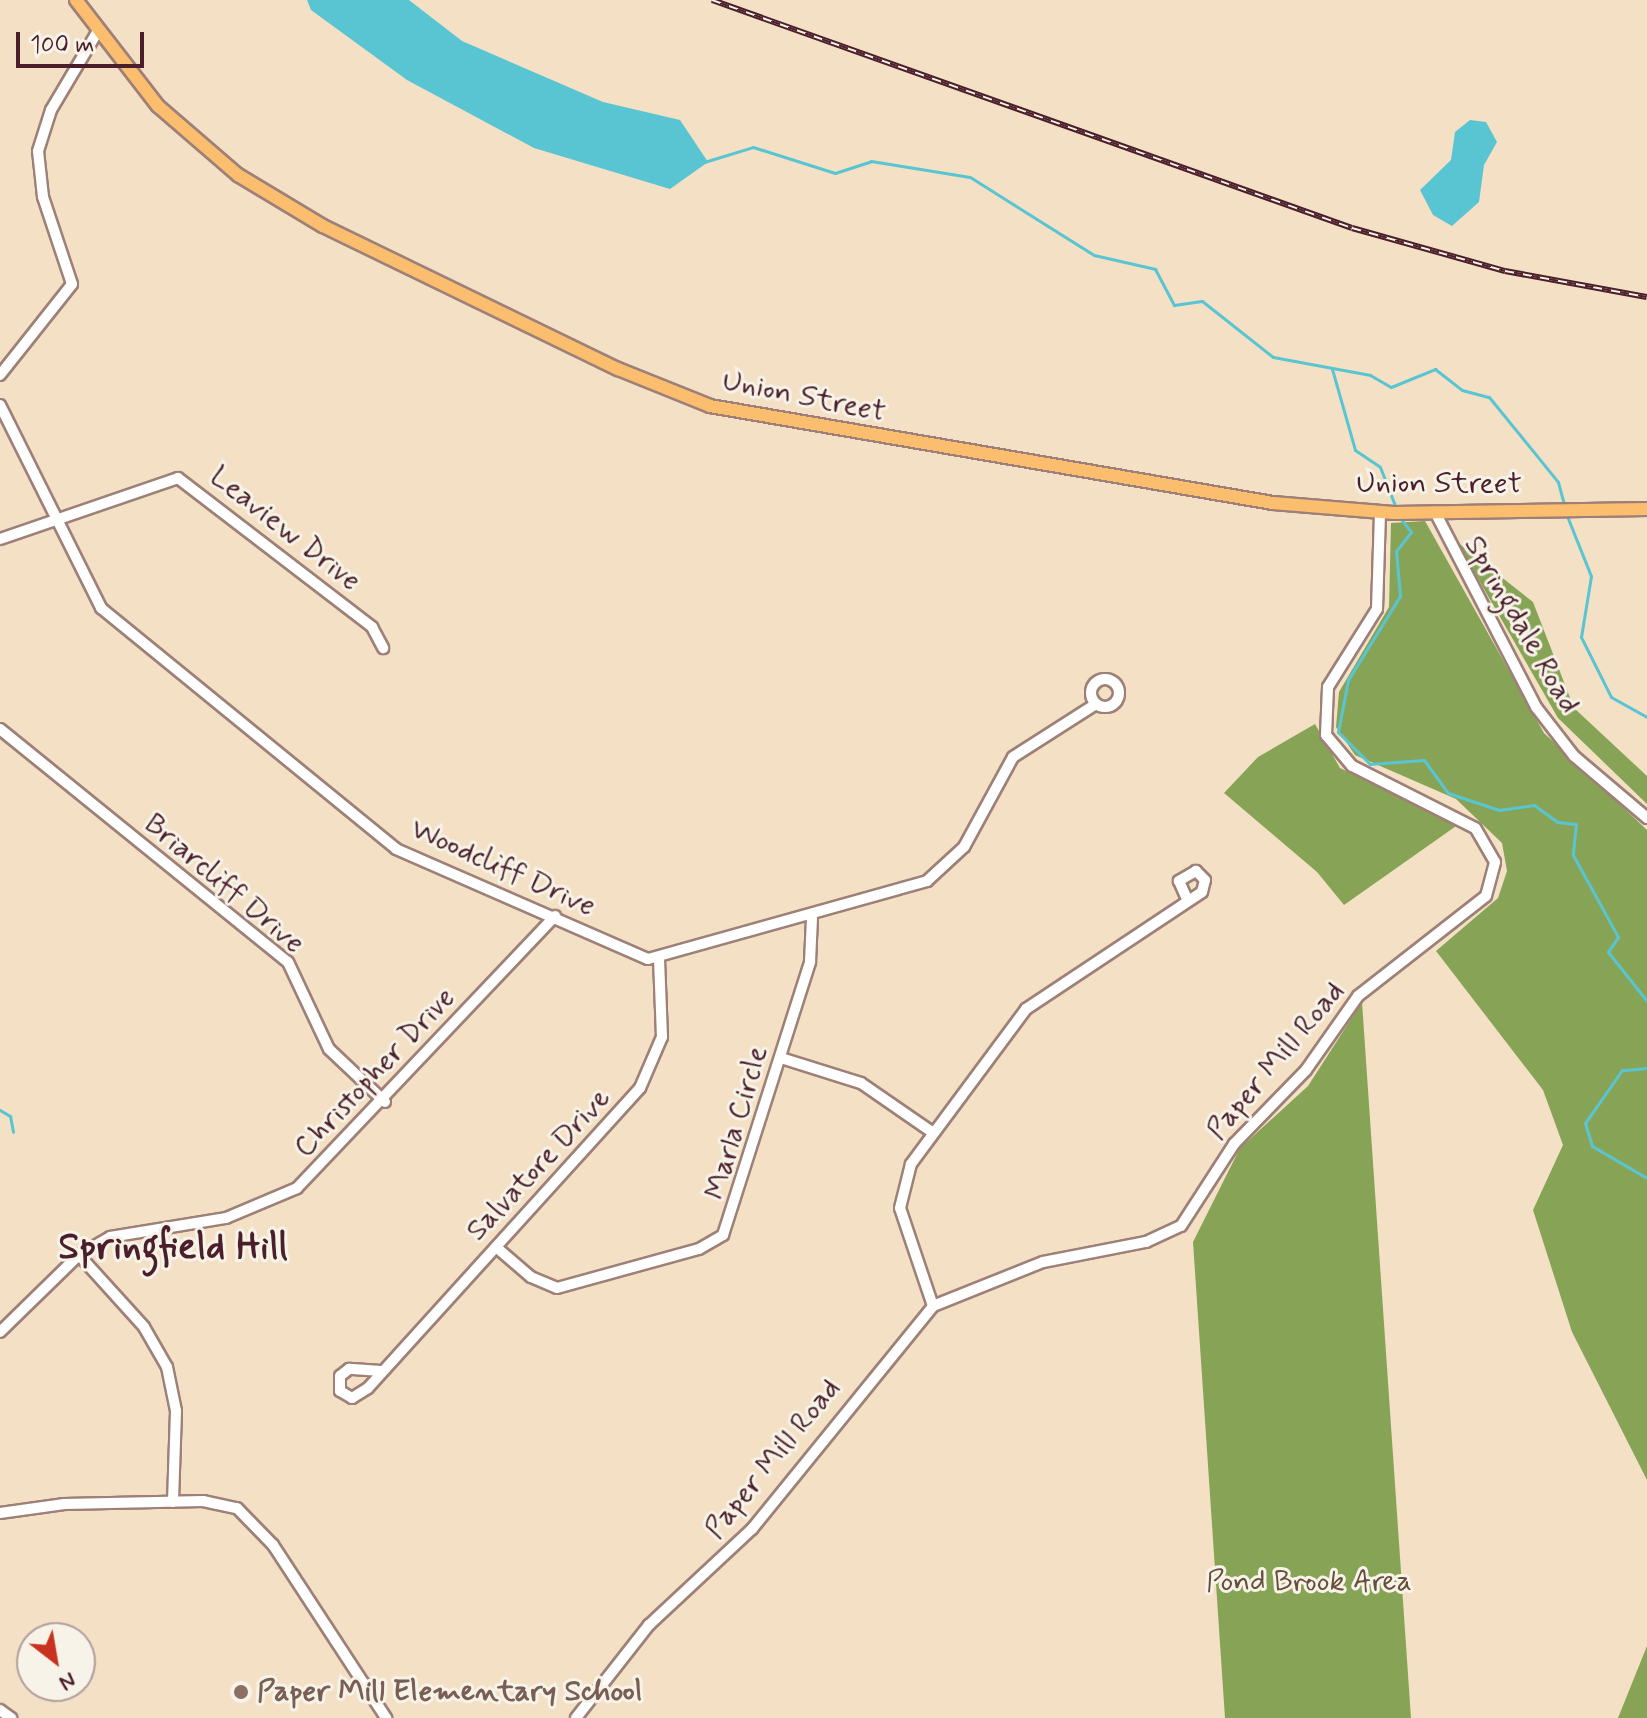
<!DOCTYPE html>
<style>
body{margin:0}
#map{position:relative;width:1647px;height:1718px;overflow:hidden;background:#f3e0c5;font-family:Mynerve,sans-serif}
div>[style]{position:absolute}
.forest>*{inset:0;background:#87a456}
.water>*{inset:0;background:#59c5d2}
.stream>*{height:3px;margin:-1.5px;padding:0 1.5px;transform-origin:1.5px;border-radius:1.5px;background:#59c5d2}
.roads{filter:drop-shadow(2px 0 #9e8078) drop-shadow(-2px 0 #9e8078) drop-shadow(0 2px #9e8078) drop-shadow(0 -2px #9e8078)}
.minor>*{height:10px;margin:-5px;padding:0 5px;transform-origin:5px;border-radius:5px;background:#fff}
.minor>.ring{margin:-5px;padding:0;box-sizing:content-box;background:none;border:10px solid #fff;border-radius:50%}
.major>*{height:12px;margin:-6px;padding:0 6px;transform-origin:6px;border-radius:6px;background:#fbbe6e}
.rail>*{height:6px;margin-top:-3px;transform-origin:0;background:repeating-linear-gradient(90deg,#f7f3e8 0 9px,#4a1f2b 0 18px);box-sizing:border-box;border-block:2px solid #4a1f2b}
.dots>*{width:22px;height:22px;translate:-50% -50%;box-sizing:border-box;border:4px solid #f7f3e8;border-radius:50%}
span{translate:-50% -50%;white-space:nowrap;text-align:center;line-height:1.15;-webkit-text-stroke:6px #f7f3e8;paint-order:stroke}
.street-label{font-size:30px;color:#4a1f2b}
.park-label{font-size:30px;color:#674e3b}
.education-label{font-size:30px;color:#785e54;font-weight:700}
.left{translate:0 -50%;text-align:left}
.district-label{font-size:38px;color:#4a1f2b;font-weight:700}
.north{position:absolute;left:16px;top:1622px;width:80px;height:80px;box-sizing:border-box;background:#f7f3e8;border:2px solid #b29e9c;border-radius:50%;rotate:149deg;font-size:22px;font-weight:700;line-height:32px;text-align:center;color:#4a1f2b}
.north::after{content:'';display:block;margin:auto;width:28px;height:36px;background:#c8321e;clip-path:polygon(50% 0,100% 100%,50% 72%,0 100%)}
.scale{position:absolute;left:16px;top:32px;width:128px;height:36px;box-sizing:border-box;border:4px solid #4a1f2b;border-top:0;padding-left:10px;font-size:24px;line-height:28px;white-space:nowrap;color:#4a1f2b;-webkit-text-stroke:6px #f7f3e8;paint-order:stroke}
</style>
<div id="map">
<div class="forest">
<i style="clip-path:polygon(1425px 521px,1544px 733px,1647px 830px,1647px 1480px,1572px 1332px,1533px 1210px,1563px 1145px,1543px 1090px,1436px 951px,1498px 898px,1507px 871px,1502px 843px,1456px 799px,1355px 755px,1336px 727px,1339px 692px,1389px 607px,1391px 523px)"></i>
<i style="clip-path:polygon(1457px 542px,1533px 602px,1574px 708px,1647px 776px,1647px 804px,1558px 718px)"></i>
<i style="clip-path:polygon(1315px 724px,1340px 768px,1459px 824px,1344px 905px,1317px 872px,1224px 793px,1258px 757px)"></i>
<i style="clip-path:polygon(1362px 1002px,1411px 1718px,1225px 1718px,1193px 1242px,1240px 1148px,1308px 1086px)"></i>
<i style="clip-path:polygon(1647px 1646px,1647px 1718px,1618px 1718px)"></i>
</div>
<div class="water">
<i style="clip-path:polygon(307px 0,409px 0,462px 41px,603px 102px,680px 120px,708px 162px,670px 189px,534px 148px,407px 80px,311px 10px)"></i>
<i style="clip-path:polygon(1470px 120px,1486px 122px,1497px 142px,1484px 165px,1479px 202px,1452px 226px,1433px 215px,1420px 190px,1451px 160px,1455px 132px)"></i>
</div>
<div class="stream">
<i style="left:704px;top:162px;width:51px;rotate:-17deg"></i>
<i style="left:753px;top:147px;width:86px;rotate:17.6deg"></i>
<i style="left:835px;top:173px;width:38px;rotate:-18deg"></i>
<i style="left:871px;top:161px;width:100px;rotate:9.2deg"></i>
<i style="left:970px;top:177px;width:146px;rotate:32.2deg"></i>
<i style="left:1094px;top:255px;width:63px;rotate:12.9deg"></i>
<i style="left:1155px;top:269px;width:41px;rotate:62.2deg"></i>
<i style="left:1174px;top:305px;width:28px;rotate:-8deg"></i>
<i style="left:1202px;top:301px;width:90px;rotate:38.3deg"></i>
<i style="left:1273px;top:357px;width:99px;rotate:10.5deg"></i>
<i style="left:1370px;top:375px;width:24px;rotate:30deg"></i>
<i style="left:1391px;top:387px;width:48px;rotate:-22.2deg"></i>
<i style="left:1435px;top:369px;width:34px;rotate:38deg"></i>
<i style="left:1462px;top:390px;width:28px;rotate:15deg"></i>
<i style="left:1489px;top:397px;width:109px;rotate:50.9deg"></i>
<i style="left:1558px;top:482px;width:24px;rotate:75deg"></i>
<i style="left:1332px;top:369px;width:84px;rotate:74.1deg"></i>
<i style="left:1355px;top:450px;width:30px;rotate:34deg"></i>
<i style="left:1380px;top:467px;width:44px;rotate:68.7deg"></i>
<i style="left:1567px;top:516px;width:65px;rotate:68.2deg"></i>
<i style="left:1591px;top:576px;width:62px;rotate:99.3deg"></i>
<i style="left:1581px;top:637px;width:67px;rotate:63.4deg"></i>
<i style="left:1611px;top:697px;width:41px;rotate:29.1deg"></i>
<i style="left:1401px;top:519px;width:16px;rotate:52deg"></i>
<i style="left:1411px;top:532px;width:24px;rotate:128deg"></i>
<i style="left:1396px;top:551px;width:45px;rotate:84.9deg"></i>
<i style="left:1400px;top:596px;width:99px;rotate:121.8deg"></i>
<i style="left:1348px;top:680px;width:53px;rotate:100.9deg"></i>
<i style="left:1338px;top:732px;width:45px;rotate:45deg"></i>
<i style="left:1370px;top:764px;width:54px;rotate:-4.2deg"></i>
<i style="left:1424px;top:760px;width:41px;rotate:54deg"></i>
<i style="left:1448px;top:793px;width:54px;rotate:18.4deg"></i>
<i style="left:1499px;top:810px;width:35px;rotate:-8deg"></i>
<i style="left:1534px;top:805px;width:29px;rotate:36deg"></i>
<i style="left:1557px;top:822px;width:19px;rotate:6deg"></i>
<i style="left:1576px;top:824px;width:31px;rotate:96deg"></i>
<i style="left:1573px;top:855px;width:94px;rotate:61.2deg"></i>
<i style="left:1618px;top:937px;width:18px;rotate:124deg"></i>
<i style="left:1608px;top:952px;width:63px;rotate:51.5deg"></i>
<i style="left:1647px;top:1068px;width:25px;rotate:175deg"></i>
<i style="left:1622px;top:1070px;width:65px;rotate:124.9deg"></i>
<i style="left:1585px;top:1123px;width:24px;rotate:73deg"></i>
<i style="left:1592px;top:1146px;width:64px;rotate:30.2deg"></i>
<i style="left:0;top:1110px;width:12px;rotate:31deg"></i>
<i style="left:10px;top:1116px;width:16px;rotate:79deg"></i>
</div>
<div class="roads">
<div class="minor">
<i style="left:0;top:375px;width:116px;rotate:-51.6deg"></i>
<i style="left:72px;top:284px;width:92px;rotate:-108.4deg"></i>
<i style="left:43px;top:197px;width:46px;rotate:-96.2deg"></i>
<i style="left:38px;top:151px;width:43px;rotate:-72.4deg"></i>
<i style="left:51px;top:110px;width:92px;rotate:-59.3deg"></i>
<i style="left:0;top:405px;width:227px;rotate:63.5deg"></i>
<i style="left:101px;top:608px;width:381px;rotate:39.2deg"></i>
<i style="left:396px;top:849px;width:275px;rotate:23.6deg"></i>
<i style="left:648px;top:959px;width:290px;rotate:-15.6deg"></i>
<i style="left:927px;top:881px;width:50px;rotate:-42.6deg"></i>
<i style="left:964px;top:847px;width:102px;rotate:-61.4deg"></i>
<i style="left:1013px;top:757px;width:98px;rotate:-32.6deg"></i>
<i style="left:1435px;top:512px;width:220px;rotate:62.6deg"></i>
<i style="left:1536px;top:707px;width:62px;rotate:52.2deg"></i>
<i style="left:1574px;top:756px;width:96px;rotate:40.3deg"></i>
<i style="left:0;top:539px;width:188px;rotate:-18.9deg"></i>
<i style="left:178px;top:478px;width:245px;rotate:37.5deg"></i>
<i style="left:372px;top:627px;width:24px;rotate:62deg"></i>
<i class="ring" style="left:1091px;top:679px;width:18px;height:18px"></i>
<i style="left:0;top:729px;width:370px;rotate:39deg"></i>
<i style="left:288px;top:962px;width:96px;rotate:64.8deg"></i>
<i style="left:329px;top:1049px;width:77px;rotate:43.4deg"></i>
<i style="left:781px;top:1058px;width:84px;rotate:17.4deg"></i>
<i style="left:861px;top:1083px;width:86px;rotate:34.6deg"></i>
<i style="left:496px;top:1247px;width:46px;rotate:40.6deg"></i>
<i style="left:531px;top:1277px;width:28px;rotate:23deg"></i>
<i style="left:557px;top:1288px;width:147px;rotate:-15.4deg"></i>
<i style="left:699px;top:1249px;width:28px;rotate:-30deg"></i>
<i style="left:723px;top:1235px;width:287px;rotate:-72.3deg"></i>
<i style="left:810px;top:962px;width:44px;rotate:-87.4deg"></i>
<i style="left:79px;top:1255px;width:97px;rotate:47.9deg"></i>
<i style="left:144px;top:1327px;width:46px;rotate:60.1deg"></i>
<i style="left:167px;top:1367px;width:45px;rotate:78.4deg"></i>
<i style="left:176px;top:1411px;width:91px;rotate:91.9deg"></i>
<i style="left:933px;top:1306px;width:103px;rotate:-108.6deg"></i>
<i style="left:900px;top:1208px;width:45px;rotate:-76deg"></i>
<i style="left:911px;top:1164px;width:193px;rotate:-53.4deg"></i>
<i style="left:1026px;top:1009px;width:211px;rotate:-33.6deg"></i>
<i style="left:1202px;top:892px;width:12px;rotate:-76deg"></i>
<i style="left:1205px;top:880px;width:13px;rotate:-135deg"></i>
<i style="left:1196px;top:871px;width:20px;rotate:150deg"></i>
<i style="left:1179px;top:881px;width:22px;rotate:66deg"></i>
<i style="left:0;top:1332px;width:110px;rotate:-44.3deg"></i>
<i style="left:79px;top:1255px;width:36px;rotate:-30deg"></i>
<i style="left:110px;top:1237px;width:118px;rotate:-9.3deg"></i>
<i style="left:226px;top:1218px;width:77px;rotate:-22.9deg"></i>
<i style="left:297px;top:1188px;width:375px;rotate:-46.5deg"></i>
<i style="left:381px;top:1371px;width:32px;rotate:-176deg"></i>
<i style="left:349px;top:1369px;width:11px;rotate:142deg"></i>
<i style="left:340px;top:1376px;width:15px;rotate:90deg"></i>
<i style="left:340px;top:1391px;width:14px;rotate:30deg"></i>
<i style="left:352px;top:1398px;width:19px;rotate:-32deg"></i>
<i style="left:368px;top:1388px;width:405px;rotate:-47.8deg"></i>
<i style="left:640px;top:1088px;width:56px;rotate:-66.7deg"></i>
<i style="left:662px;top:1037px;width:78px;rotate:-92.2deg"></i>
<i style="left:0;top:1513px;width:65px;rotate:-8deg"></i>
<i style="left:64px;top:1504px;width:139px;rotate:-1.2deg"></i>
<i style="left:203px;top:1501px;width:35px;rotate:12deg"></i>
<i style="left:237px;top:1508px;width:52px;rotate:45.8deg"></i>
<i style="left:273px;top:1545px;width:207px;rotate:56.8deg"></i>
<i style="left:0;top:1710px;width:14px;rotate:36deg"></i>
<i style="left:576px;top:1718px;width:118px;rotate:-51.9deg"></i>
<i style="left:649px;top:1625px;width:141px;rotate:-43deg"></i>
<i style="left:752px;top:1529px;width:287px;rotate:-50.9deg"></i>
<i style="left:933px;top:1306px;width:118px;rotate:-21.8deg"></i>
<i style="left:1043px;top:1262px;width:105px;rotate:-11deg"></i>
<i style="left:1146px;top:1242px;width:38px;rotate:-25deg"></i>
<i style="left:1181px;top:1226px;width:98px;rotate:-57.1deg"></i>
<i style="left:1234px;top:1144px;width:103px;rotate:-45.8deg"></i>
<i style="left:1306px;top:1070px;width:90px;rotate:-54.9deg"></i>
<i style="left:1358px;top:996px;width:162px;rotate:-38deg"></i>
<i style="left:1486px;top:896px;width:35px;rotate:-75deg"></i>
<i style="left:1495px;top:862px;width:39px;rotate:-120deg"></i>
<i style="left:1475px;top:828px;width:138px;rotate:-153.2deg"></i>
<i style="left:1352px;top:766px;width:40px;rotate:-130deg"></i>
<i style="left:1326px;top:735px;width:48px;rotate:-87.6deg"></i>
<i style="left:1328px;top:687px;width:92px;rotate:-57.9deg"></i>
<i style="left:1377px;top:609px;width:96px;rotate:-88.2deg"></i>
</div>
<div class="major">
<i style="left:76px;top:0;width:134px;rotate:52.3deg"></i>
<i style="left:158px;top:106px;width:106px;rotate:40.8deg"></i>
<i style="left:238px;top:175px;width:99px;rotate:31deg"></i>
<i style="left:323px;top:226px;width:328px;rotate:25.9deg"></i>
<i style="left:618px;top:369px;width:99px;rotate:21.9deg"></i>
<i style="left:710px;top:406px;width:571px;rotate:9.78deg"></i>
<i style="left:1273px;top:503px;width:121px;rotate:4.7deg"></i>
<i style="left:1394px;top:513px;width:253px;rotate:-0.9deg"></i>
</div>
</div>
<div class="rail">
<i style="left:712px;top:0;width:679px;rotate:19.61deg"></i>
<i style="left:1352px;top:228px;width:159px;rotate:15.7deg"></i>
<i style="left:1505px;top:271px;width:144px;rotate:10.4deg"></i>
</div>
<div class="dots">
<i style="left:241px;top:1692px;background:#8d6e63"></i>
</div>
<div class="street-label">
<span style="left:804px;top:397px;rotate:11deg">Union Street</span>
<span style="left:1439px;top:484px">Union Street</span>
<span style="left:285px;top:529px;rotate:38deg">Leaview Drive</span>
<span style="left:1521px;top:625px;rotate:60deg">Springdale Road</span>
<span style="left:503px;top:868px;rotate:24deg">Woodcliff Drive</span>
<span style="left:224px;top:884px;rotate:40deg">Briarcliff Drive</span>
<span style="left:1276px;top:1061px;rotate:-50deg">Paper Mill Road</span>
<span style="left:375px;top:1073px;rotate:-47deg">Christopher Drive</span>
<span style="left:737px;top:1123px;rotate:-74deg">Marla Circle</span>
<span style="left:539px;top:1165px;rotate:-47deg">Salvatore Drive</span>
<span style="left:773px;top:1459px;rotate:-51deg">Paper Mill Road</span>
</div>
<div class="park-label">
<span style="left:1309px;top:1582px">Pond Brook Area</span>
</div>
<div class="education-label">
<span class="left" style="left:257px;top:1692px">Paper Mill Elementary School</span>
</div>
<div class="district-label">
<span style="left:173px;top:1248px">Springfield Hill</span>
</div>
<div class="north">N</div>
<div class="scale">100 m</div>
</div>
